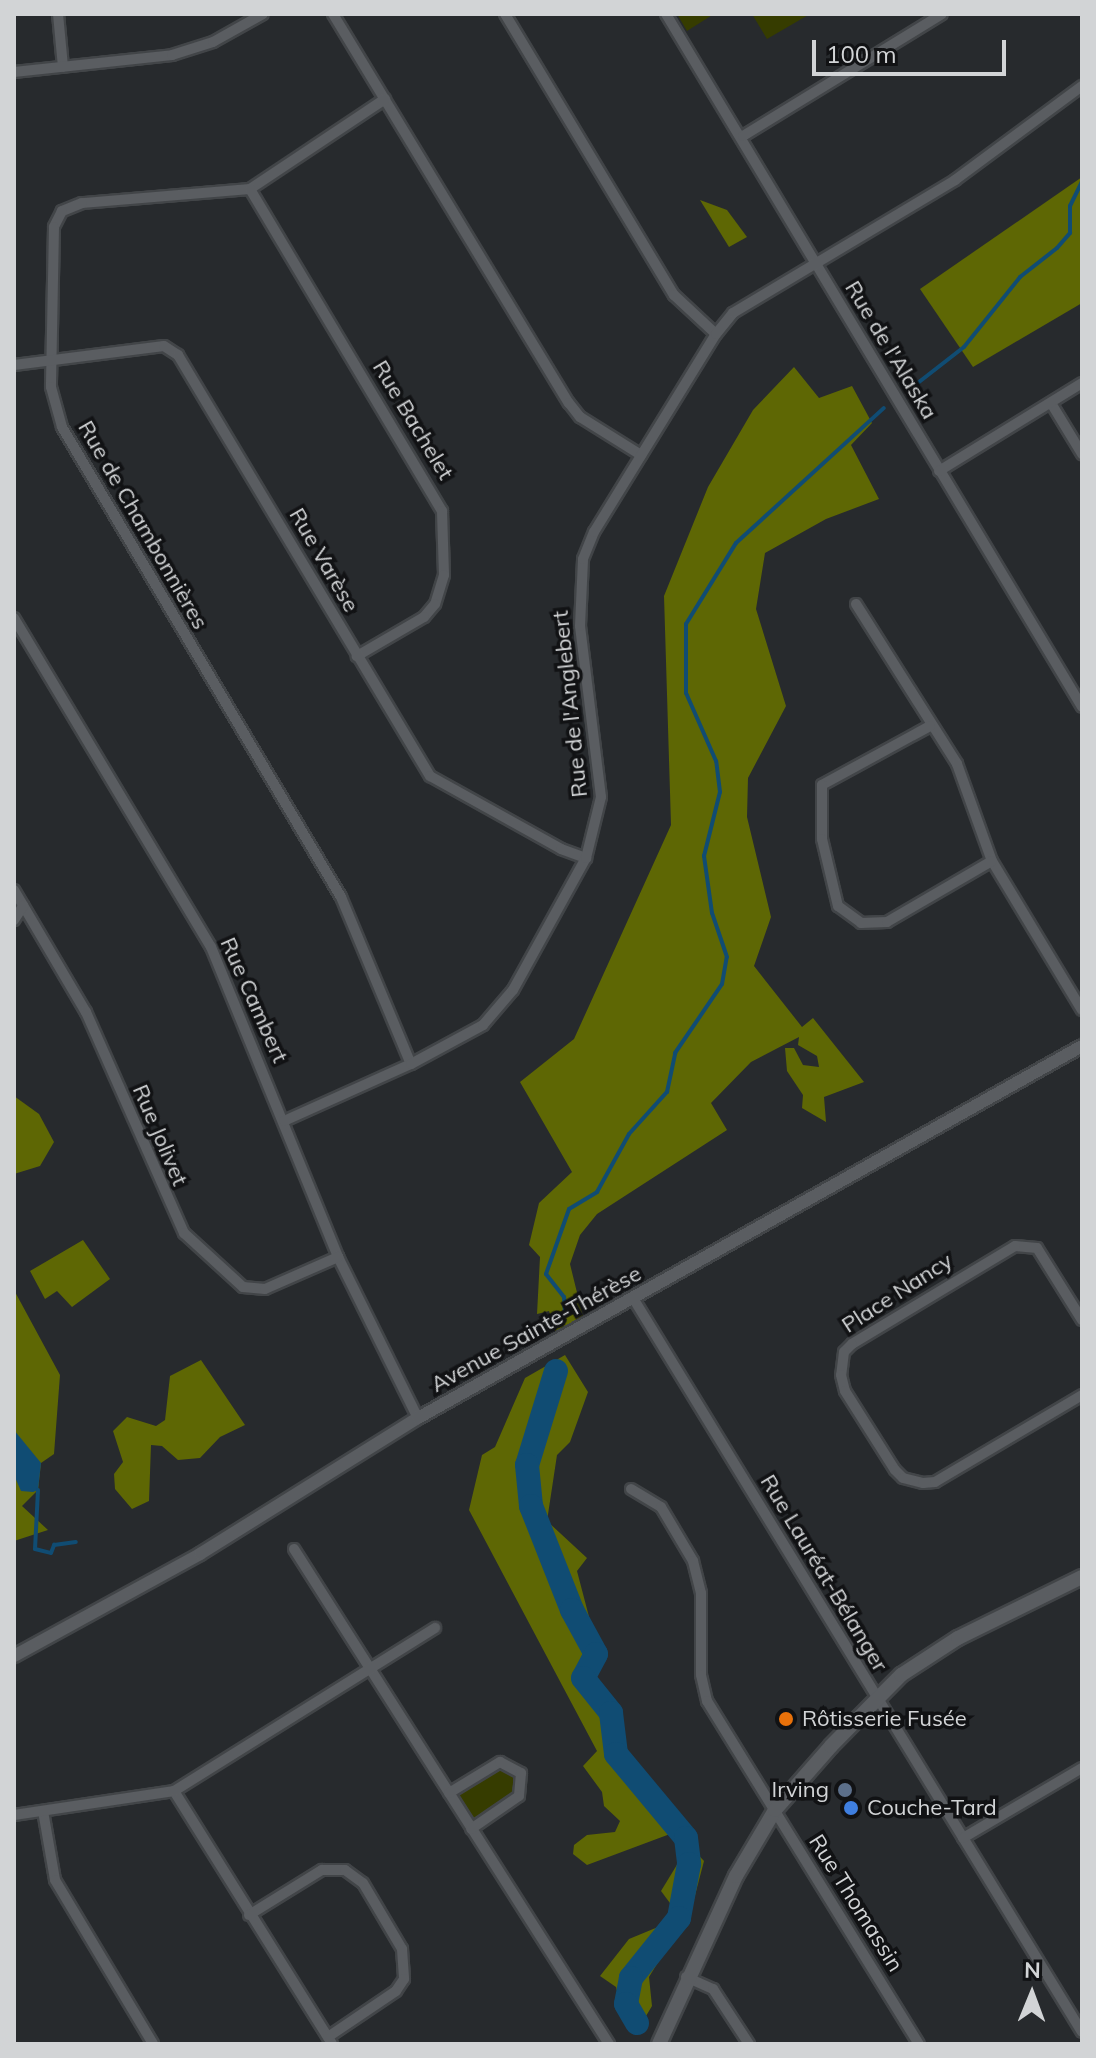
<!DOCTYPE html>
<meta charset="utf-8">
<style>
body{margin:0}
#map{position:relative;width:1096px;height:2058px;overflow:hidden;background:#272a2d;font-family:Mulish,sans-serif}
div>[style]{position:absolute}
.green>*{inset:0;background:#363c00}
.forest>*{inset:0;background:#5e6704}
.water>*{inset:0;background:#104c73}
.stream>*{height:4px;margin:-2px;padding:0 2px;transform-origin:2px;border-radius:2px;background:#104c73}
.river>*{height:24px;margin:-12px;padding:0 12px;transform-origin:12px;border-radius:12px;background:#104c73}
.roads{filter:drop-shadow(2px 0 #424548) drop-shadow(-2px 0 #424548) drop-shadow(0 2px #424548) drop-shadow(0 -2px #424548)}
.minor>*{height:10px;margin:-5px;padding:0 5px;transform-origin:5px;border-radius:5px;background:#5a5d61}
.tertiary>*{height:12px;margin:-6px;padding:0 6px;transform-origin:6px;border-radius:6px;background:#5a5d61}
.secondary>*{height:14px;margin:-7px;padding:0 7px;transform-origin:7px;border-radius:7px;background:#5a5d61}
.dots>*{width:22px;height:22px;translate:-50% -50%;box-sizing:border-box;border:4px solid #111214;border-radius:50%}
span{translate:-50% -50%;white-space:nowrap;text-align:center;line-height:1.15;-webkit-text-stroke:7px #111214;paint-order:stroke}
.street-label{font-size:22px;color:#d2d4d6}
.poi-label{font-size:22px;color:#d2d4d6}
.left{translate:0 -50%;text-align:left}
.right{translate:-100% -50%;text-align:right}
.frame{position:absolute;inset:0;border:16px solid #d2d4d6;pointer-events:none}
.north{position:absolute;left:992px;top:1954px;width:80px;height:80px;-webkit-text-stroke:6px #111214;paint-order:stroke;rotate:1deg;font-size:22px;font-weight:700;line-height:32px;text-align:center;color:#d2d4d6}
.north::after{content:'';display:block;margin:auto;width:28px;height:36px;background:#d2d4d6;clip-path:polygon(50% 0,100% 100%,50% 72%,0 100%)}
.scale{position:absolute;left:812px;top:40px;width:194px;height:36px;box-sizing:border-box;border:4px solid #d2d4d6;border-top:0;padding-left:10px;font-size:24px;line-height:28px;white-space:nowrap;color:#d2d4d6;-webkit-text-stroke:6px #111214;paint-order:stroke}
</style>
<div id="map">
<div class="green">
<i style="clip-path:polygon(677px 14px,714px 14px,687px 31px)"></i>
<i style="clip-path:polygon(752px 14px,810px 14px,767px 39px)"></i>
<i style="clip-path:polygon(512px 1764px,524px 1785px,471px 1829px,449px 1793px,486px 1768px)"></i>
</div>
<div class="forest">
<i style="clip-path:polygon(1082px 177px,1082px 303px,973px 367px,920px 289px)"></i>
<i style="clip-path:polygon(700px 200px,727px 210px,747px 237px,729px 247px)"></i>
<i style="clip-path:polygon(794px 367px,819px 398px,852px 386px,872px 423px,851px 445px,879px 499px,826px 519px,765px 553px,756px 609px,786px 706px,748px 778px,747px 817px,771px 917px,754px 966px,802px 1027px,813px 1018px,864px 1082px,824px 1097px,826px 1122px,802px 1108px,803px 1095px,787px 1071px,785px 1048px,794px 1048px,803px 1065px,819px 1067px,817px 1056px,798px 1045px,799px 1037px,751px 1062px,711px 1103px,727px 1130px,597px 1214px,580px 1235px,570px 1264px,583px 1317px,555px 1331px,549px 1311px,537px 1314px,540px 1257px,529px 1245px,539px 1203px,572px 1172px,520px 1082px,574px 1039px,671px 825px,664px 596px,708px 487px,753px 410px)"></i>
<i style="clip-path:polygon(14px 1096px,39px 1114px,54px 1142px,40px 1166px,14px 1174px)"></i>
<i style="clip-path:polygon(83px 1240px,110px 1279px,72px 1307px,57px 1291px,45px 1299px,30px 1271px)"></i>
<i style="clip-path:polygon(14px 1290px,60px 1375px,54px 1454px,41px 1463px,38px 1490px,22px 1506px,48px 1530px,14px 1541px)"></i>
<i style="clip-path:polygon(565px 1355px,588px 1392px,570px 1442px,557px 1455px,547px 1521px,587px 1558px,577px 1571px,598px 1651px,593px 1684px,618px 1711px,628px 1757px,669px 1823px,670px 1834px,587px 1865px,573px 1854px,574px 1845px,587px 1835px,615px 1832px,620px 1821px,604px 1806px,602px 1792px,583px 1766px,597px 1751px,469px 1510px,482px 1455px,495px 1447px,525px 1378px)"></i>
<i style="clip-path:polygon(201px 1360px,245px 1425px,220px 1437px,200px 1458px,178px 1460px,162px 1446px,151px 1445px,149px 1501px,132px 1509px,115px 1489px,114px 1474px,123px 1462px,113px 1431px,127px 1417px,156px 1426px,165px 1420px,170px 1376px)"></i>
<i style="clip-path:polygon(689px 1845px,704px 1861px,687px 1926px,661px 1891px)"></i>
<i style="clip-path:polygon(658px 1927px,673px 1938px,649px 1977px,652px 2006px,637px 2031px,624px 2020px,616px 1987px,600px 1976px,629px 1939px)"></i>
</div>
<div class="water">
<i style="clip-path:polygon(14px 1430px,41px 1463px,38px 1490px,33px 1492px,21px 1491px,14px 1475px)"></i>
</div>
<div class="stream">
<i style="left:910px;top:389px;width:68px;rotate:-37.9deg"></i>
<i style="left:964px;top:347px;width:90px;rotate:-51.3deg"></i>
<i style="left:1020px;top:277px;width:47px;rotate:-38.1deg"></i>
<i style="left:1057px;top:248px;width:20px;rotate:-49deg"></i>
<i style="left:1070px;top:233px;width:27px;rotate:-90deg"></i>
<i style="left:1070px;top:206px;width:28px;rotate:-64deg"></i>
<i style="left:565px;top:1314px;width:17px;rotate:-93deg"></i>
<i style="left:564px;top:1297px;width:29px;rotate:-128deg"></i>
<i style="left:546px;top:1274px;width:69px;rotate:-70.5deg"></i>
<i style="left:569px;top:1209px;width:33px;rotate:-31deg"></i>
<i style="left:597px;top:1192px;width:66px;rotate:-61.1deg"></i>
<i style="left:629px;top:1134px;width:57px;rotate:-47.9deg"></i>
<i style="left:667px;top:1092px;width:40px;rotate:-78deg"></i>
<i style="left:675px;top:1053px;width:83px;rotate:-55.7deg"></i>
<i style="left:722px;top:984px;width:27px;rotate:-80deg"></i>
<i style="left:727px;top:957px;width:46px;rotate:-108.8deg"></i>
<i style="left:712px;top:913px;width:58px;rotate:-98deg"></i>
<i style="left:704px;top:856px;width:66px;rotate:-76deg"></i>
<i style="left:720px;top:792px;width:31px;rotate:-97deg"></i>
<i style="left:716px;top:761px;width:74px;rotate:-113.8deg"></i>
<i style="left:686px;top:693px;width:69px;rotate:-90deg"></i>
<i style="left:686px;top:624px;width:95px;rotate:-58.3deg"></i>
<i style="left:736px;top:543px;width:200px;rotate:-42.4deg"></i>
<i style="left:38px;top:1490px;width:59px;rotate:92.9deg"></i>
<i style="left:35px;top:1549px;width:16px;rotate:14deg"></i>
<i style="left:51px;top:1553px;width:9px;rotate:-69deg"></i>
<i style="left:54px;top:1545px;width:22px;rotate:-8deg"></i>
</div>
<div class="river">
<i style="left:556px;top:1371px;width:98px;rotate:107.1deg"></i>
<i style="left:527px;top:1465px;width:41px;rotate:84.4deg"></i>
<i style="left:531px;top:1506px;width:112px;rotate:68.5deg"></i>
<i style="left:572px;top:1610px;width:50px;rotate:61.4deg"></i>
<i style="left:596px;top:1654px;width:27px;rotate:118deg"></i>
<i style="left:583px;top:1678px;width:45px;rotate:51.3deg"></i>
<i style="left:611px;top:1713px;width:41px;rotate:83deg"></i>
<i style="left:616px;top:1754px;width:109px;rotate:50.2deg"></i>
<i style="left:686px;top:1838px;width:26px;rotate:83deg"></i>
<i style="left:689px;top:1864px;width:55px;rotate:100.5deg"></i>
<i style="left:679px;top:1918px;width:77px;rotate:128.7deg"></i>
<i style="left:631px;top:1978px;width:26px;rotate:101deg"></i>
<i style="left:626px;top:2004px;width:22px;rotate:60deg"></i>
</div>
<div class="roads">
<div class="minor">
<i style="left:58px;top:14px;width:53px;rotate:84.6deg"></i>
<i style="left:333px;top:14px;width:455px;rotate:58.8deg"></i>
<i style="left:569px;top:403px;width:18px;rotate:52deg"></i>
<i style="left:580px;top:417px;width:72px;rotate:31.9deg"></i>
<i style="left:505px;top:14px;width:328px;rotate:59deg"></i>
<i style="left:674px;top:295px;width:57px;rotate:42.9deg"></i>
<i style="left:666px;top:14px;width:808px;rotate:59.02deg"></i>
<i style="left:14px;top:72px;width:159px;rotate:-6.1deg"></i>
<i style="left:172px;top:55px;width:43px;rotate:-17.6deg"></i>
<i style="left:213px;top:42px;width:57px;rotate:-29.2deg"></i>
<i style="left:385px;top:99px;width:162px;rotate:146.3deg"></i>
<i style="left:250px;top:189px;width:169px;rotate:175.2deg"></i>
<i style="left:82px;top:203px;width:22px;rotate:158deg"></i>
<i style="left:62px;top:211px;width:18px;rotate:117deg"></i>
<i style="left:54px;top:227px;width:160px;rotate:91.1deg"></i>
<i style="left:51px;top:387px;width:41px;rotate:74.6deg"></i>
<i style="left:62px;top:427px;width:547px;rotate:59.31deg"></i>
<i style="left:341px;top:897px;width:181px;rotate:67.3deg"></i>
<i style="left:743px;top:136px;width:233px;rotate:-31.5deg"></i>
<i style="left:250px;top:189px;width:375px;rotate:59.2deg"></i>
<i style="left:442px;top:511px;width:64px;rotate:88.2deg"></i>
<i style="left:444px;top:575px;width:30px;rotate:107deg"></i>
<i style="left:435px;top:604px;width:17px;rotate:130deg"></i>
<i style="left:424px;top:617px;width:78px;rotate:149.8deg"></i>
<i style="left:14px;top:365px;width:151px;rotate:-7.2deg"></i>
<i style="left:164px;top:346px;width:17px;rotate:33deg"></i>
<i style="left:178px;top:355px;width:491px;rotate:59.1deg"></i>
<i style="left:430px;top:776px;width:150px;rotate:29.1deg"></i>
<i style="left:561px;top:849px;width:27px;rotate:20deg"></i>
<i style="left:1051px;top:403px;width:60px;rotate:58.7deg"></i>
<i style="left:939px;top:471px;width:168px;rotate:-31.6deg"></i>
<i style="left:856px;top:604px;width:189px;rotate:57.7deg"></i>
<i style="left:957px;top:764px;width:103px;rotate:70.2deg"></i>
<i style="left:992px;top:861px;width:174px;rotate:58.9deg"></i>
<i style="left:14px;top:618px;width:383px;rotate:59.1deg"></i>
<i style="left:211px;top:947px;width:335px;rotate:67.7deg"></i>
<i style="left:338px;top:1257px;width:180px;rotate:63.6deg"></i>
<i style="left:930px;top:726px;width:123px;rotate:151.4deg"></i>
<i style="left:822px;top:785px;width:54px;rotate:90deg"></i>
<i style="left:822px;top:839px;width:69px;rotate:76.6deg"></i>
<i style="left:838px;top:906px;width:29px;rotate:36deg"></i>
<i style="left:861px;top:923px;width:26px;rotate:-2deg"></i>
<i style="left:887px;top:922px;width:121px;rotate:-30.2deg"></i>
<i style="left:14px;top:890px;width:142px;rotate:59.5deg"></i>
<i style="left:86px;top:1012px;width:242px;rotate:66.1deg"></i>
<i style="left:184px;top:1233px;width:80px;rotate:42.5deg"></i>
<i style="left:243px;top:1287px;width:22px;rotate:5deg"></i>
<i style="left:265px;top:1289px;width:80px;rotate:-23.7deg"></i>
<i style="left:14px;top:920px;width:17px;rotate:-57deg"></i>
<i style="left:284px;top:1121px;width:139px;rotate:-24.2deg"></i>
<i style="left:411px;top:1064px;width:82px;rotate:-28.4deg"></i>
<i style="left:483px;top:1025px;width:46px;rotate:-49.4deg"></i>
<i style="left:513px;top:990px;width:151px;rotate:-61.1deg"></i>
<i style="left:586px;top:858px;width:63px;rotate:-76.2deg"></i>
<i style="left:601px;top:797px;width:172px;rotate:-97deg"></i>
<i style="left:580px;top:626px;width:67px;rotate:-87.4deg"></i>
<i style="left:583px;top:559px;width:29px;rotate:-68deg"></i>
<i style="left:594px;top:532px;width:233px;rotate:-58.4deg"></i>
<i style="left:716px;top:334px;width:27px;rotate:-51deg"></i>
<i style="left:733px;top:313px;width:259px;rotate:-30.9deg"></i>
<i style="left:955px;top:180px;width:158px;rotate:-36.5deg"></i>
<i style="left:633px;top:1298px;width:860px;rotate:58.55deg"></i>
<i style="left:1082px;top:1320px;width:85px;rotate:-122deg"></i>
<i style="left:1037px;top:1248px;width:22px;rotate:-175deg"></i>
<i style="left:1015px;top:1246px;width:190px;rotate:149deg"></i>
<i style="left:852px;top:1344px;width:11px;rotate:135deg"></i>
<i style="left:844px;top:1352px;width:23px;rotate:97deg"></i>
<i style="left:841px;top:1375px;width:16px;rotate:76deg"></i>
<i style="left:845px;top:1391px;width:93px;rotate:57.7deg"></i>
<i style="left:895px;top:1470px;width:11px;rotate:45deg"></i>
<i style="left:903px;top:1478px;width:21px;rotate:14deg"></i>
<i style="left:923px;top:1483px;width:12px;rotate:-5deg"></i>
<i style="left:935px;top:1482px;width:171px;rotate:-30.6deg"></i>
<i style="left:631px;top:1489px;width:35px;rotate:31deg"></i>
<i style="left:661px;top:1507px;width:63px;rotate:59.3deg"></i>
<i style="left:693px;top:1561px;width:33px;rotate:76deg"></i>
<i style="left:701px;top:1593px;width:82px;rotate:90deg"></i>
<i style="left:701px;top:1675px;width:27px;rotate:77deg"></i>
<i style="left:707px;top:1701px;width:403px;rotate:58.3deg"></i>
<i style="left:294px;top:1549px;width:587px;rotate:57.53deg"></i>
<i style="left:174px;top:1791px;width:298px;rotate:58deg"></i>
<i style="left:449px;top:1793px;width:60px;rotate:-31.3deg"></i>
<i style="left:500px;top:1762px;width:24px;rotate:28deg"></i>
<i style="left:521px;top:1773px;width:23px;rotate:95deg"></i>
<i style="left:519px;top:1796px;width:58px;rotate:145.5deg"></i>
<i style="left:43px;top:1811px;width:70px;rotate:80.1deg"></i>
<i style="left:55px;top:1880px;width:191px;rotate:59.1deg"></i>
<i style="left:14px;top:1815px;width:162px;rotate:-8.5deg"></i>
<i style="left:174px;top:1791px;width:308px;rotate:-32deg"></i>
<i style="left:963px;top:1838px;width:138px;rotate:-30.5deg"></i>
<i style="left:249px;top:1915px;width:86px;rotate:-31.7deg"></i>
<i style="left:322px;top:1870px;width:23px"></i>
<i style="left:345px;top:1870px;width:22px;rotate:36deg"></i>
<i style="left:363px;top:1883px;width:77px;rotate:59.4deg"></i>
<i style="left:402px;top:1949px;width:30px;rotate:86deg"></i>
<i style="left:404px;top:1979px;width:14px;rotate:124deg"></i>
<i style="left:396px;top:1991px;width:82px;rotate:145.9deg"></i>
<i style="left:686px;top:1977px;width:30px;rotate:24deg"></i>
<i style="left:713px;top:1989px;width:66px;rotate:56.8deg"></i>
</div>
<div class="tertiary">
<i style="left:14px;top:1656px;width:212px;rotate:-28.7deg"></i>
<i style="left:200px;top:1554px;width:257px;rotate:-32deg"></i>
<i style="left:418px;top:1418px;width:761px;rotate:-29.26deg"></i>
</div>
<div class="secondary">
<i style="left:659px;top:2044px;width:185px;rotate:-65.4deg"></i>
<i style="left:736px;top:1876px;width:77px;rotate:-59.4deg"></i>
<i style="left:775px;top:1810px;width:85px;rotate:-48.8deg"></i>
<i style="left:831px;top:1746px;width:100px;rotate:-45.4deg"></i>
<i style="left:901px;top:1675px;width:68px;rotate:-33deg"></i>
<i style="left:958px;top:1638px;width:138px;rotate:-26.2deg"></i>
</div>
</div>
<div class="dots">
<i style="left:786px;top:1719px;background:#e8710a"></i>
<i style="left:845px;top:1790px;background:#5c6f8a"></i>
<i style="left:851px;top:1808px;background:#3f7fe0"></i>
</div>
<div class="street-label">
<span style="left:891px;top:350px;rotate:59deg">Rue de l'Alaska</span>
<span style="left:413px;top:420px;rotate:59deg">Rue Bachelet</span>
<span style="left:143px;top:525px;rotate:60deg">Rue de Chambonnières</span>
<span style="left:324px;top:560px;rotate:60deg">Rue Varèse</span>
<span style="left:570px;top:704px;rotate:-96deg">Rue de l'Anglebert</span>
<span style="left:254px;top:1000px;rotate:66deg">Rue Cambert</span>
<span style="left:160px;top:1135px;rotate:67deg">Rue Jolivet</span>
<span style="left:897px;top:1293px;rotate:-33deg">Place Nancy</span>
<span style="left:536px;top:1329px;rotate:-29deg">Avenue Sainte-Thérèse</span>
<span style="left:824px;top:1573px;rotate:59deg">Rue Lauréat-Bélanger</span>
<span style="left:856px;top:1903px;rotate:58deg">Rue Thomassin</span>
</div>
<div class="poi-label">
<span class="left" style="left:802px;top:1719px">Rôtisserie Fusée</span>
<span class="right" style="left:829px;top:1790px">Irving</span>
<span class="left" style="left:867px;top:1808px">Couche-Tard</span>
</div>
<div class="frame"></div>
<div class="north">N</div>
<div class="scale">100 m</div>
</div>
